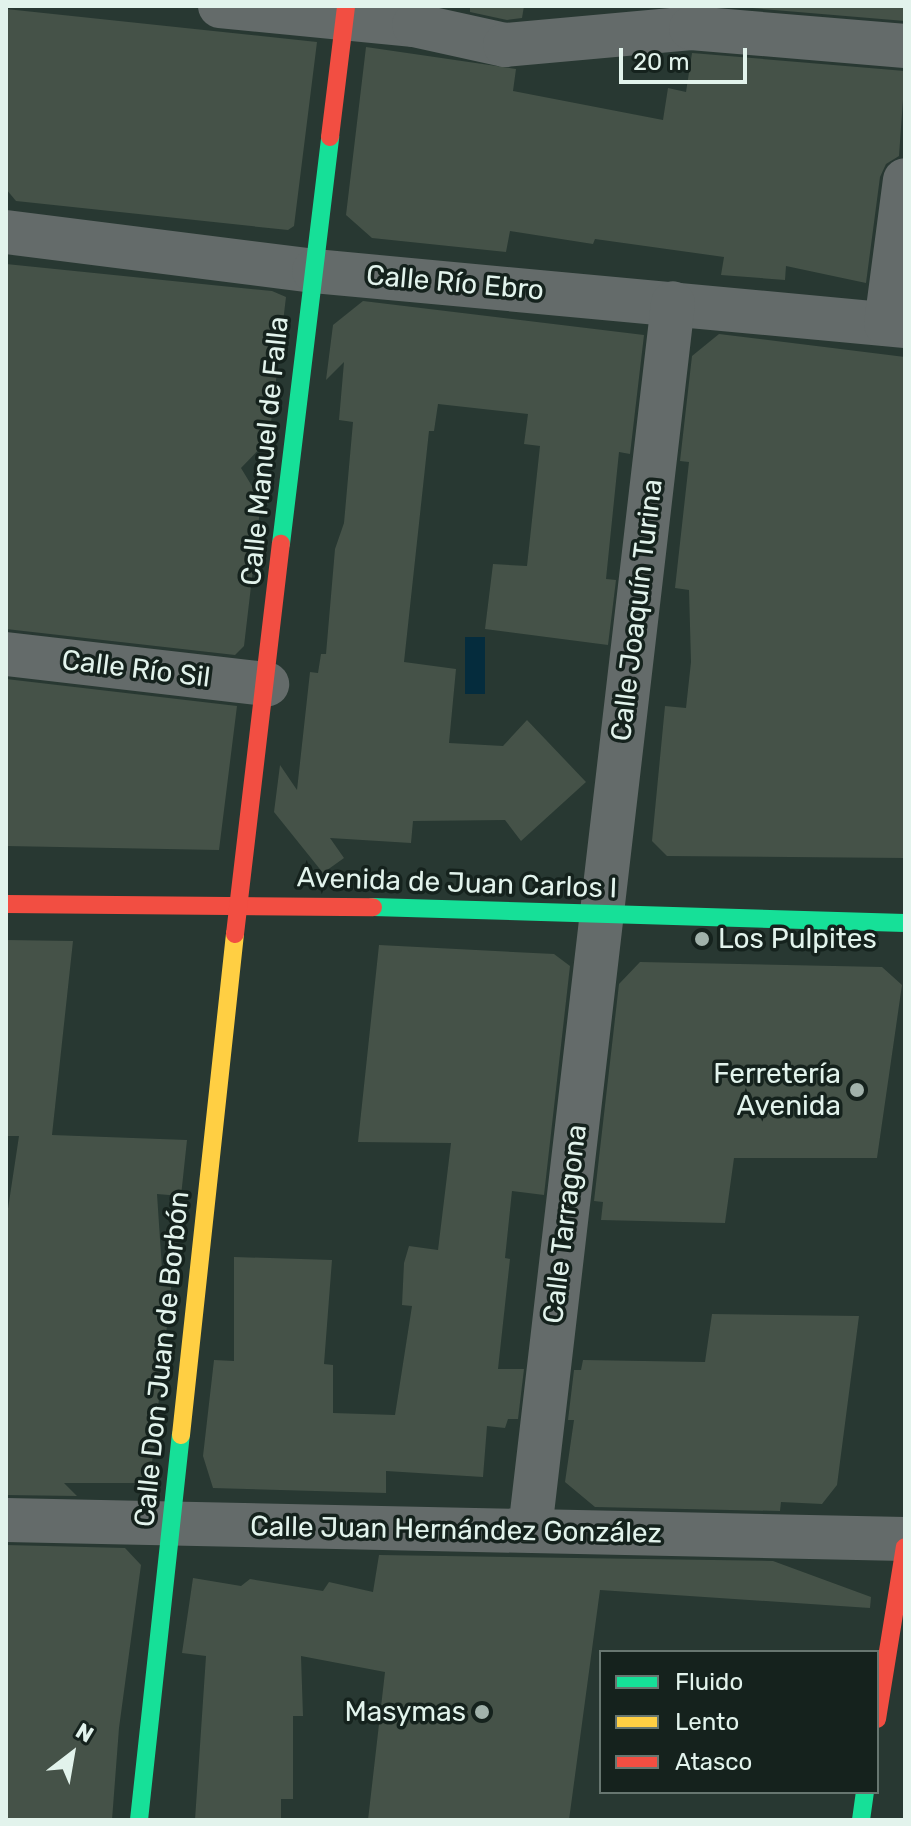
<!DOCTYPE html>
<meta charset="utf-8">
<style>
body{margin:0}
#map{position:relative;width:911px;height:1826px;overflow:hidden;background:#283832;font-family:Rubik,sans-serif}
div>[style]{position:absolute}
.water>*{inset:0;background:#052c3d;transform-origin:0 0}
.building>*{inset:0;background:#455248}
.street>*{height:44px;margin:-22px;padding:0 22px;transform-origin:22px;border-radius:22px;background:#646b6a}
.fast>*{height:18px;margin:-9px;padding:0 9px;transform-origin:9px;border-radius:9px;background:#16e098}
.slow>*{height:18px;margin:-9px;padding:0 9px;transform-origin:9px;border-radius:9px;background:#ffcf43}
.jam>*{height:18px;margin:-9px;padding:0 9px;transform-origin:9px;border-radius:9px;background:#f24e42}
.dots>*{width:22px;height:22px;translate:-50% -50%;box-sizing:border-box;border:4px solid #15221d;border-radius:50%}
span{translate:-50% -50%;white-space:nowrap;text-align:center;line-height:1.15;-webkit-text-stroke:7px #15221d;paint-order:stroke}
.street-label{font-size:28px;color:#e2f3ec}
.poi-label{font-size:28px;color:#e2f3ec}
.left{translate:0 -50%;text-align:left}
.right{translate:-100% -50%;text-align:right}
.frame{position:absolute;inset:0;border:8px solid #e2f3ec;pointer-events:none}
.legend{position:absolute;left:599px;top:1650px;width:280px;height:144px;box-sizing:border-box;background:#15221d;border:2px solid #677670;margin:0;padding:10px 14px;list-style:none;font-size:24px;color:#e2f3ec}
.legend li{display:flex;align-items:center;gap:16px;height:40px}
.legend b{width:40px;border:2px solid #677670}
.north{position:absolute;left:32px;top:1714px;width:80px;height:80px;-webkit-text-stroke:6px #15221d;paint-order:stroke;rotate:31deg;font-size:22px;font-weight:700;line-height:32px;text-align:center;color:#e2f3ec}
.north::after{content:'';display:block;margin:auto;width:28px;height:36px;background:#e2f3ec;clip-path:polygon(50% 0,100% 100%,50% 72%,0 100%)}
.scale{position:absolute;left:619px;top:48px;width:128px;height:36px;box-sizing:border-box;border:4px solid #e2f3ec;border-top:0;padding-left:10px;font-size:24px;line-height:28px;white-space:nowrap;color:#e2f3ec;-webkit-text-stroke:6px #15221d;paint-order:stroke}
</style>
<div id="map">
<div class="water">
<i style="left:465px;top:637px;width:20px;height:57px"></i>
</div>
<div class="building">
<i style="clip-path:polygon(470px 6px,524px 6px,522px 18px,507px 20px,470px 12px)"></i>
<i style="clip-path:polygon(728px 6px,905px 6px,905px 21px)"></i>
<i style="clip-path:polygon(6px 9px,317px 42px,294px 226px,288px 230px,16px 201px,6px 189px)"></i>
<i style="clip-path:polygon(366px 47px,516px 69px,513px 91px,663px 120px,668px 88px,686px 92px,692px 53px,905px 71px,899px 156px,886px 164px,880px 177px,866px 283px,786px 266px,785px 280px,721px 275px,724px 257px,595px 239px,593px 244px,510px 231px,506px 252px,372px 238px,346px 215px)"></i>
<i style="clip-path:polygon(6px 264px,272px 291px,286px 297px,269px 439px,241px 468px,261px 501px,244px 646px,235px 655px,6px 629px)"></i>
<i style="clip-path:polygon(363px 301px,644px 335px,630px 454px,619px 452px,606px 579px,616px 580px,608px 645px,485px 629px,493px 564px,527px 566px,540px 446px,524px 444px,528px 414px,438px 404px,434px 431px,429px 431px,404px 662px,456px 669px,449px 743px,503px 746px,527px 720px,586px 782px,521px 841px,505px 820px,413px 821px,411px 843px,330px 838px,344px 858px,323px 873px,274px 812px,280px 765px,297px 790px,310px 672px,318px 673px,321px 654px,326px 654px,335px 549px,344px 523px,353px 422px,339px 420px,344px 362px,326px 380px,333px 325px)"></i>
<i style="clip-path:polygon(719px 334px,905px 357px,905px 858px,667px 856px,652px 841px,665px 706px,686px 708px,691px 662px,689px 590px,675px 588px,689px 462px,680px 461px,692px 356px)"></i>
<i style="clip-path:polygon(6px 679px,237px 706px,219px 850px,6px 846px)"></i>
<i style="clip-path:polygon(6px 940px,73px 941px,52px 1135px,187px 1140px,181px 1196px,157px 1194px,162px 1269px,173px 1270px,151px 1472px,141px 1483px,64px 1483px,77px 1496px,6px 1495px,6px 1222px,19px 1136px,6px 1136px)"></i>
<i style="clip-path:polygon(379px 945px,554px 954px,570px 966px,544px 1195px,512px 1191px,505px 1258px,510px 1259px,498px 1369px,524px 1369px,518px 1419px,508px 1419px,505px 1428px,487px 1426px,483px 1477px,386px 1471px,386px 1493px,213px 1488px,203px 1456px,214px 1360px,234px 1361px,234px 1257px,332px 1260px,324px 1364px,333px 1365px,333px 1413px,395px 1415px,412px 1306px,402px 1305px,404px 1263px,409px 1246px,438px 1250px,451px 1143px,358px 1142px)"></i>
<i style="clip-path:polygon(640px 962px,882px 967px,902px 985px,877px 1158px,734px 1158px,725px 1223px,601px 1220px,603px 1202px,594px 1201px,619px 984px)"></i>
<i style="clip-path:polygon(712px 1314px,859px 1316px,837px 1485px,822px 1504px,781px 1502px,780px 1511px,595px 1507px,565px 1482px,574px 1420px,568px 1420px,574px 1370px,581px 1370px,583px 1360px,705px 1362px)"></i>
<i style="clip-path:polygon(6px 1545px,125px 1548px,141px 1565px,119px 1728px,112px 1820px,6px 1820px)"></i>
<i style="clip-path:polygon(379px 1555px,773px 1561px,871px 1597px,870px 1608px,600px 1590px,569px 1820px,368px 1820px,385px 1672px,301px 1656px,303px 1716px,293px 1716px,293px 1799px,281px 1799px,281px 1820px,195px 1820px,206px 1656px,182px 1653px,193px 1578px,241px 1586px,250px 1579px,323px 1591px,329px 1582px,373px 1592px)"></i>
</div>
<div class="street">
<i style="left:220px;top:6px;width:195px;rotate:5.6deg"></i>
<i style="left:414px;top:25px;width:93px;rotate:12.4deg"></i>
<i style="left:505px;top:45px;width:187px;rotate:-5.2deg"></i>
<i style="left:691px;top:28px;width:215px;rotate:4.8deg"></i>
<i style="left:6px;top:232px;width:310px;rotate:7.2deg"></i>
<i style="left:314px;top:271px;width:594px;rotate:5.32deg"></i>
<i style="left:886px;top:324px;width:145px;rotate:-82.5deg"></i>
<i style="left:6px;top:654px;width:263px;rotate:6.6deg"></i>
<i style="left:6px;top:1520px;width:899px;rotate:1.21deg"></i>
<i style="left:530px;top:1530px;width:1235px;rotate:-83.35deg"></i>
</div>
<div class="fast">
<i style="left:281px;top:544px;width:410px;rotate:-83.1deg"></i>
<i style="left:373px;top:907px;width:532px;rotate:1.72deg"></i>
<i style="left:139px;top:1820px;width:387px;rotate:-83.8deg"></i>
<i style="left:861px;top:1820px;width:28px;rotate:-82deg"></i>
</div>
<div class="slow">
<i style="left:181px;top:1435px;width:504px;rotate:-83.85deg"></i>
</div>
<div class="jam">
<i style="left:330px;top:137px;width:132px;rotate:-83deg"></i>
<i style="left:6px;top:904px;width:367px;rotate:0.5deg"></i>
<i style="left:235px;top:934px;width:393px;rotate:-83.3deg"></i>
<i style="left:877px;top:1719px;width:174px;rotate:-80.8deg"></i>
</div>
<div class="dots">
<i style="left:702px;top:939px;background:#a1b2ab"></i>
<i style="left:857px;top:1090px;background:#a1b2ab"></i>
<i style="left:482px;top:1712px;background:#a1b2ab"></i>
</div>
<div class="street-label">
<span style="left:455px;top:283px;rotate:5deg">Calle Río Ebro</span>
<span style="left:265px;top:451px;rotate:-84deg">Calle Manuel de Falla</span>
<span style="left:637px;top:610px;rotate:-83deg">Calle Joaquín Turina</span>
<span style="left:136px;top:669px;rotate:7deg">Calle Río Sil</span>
<span style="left:457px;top:883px;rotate:2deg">Avenida de Juan Carlos I</span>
<span style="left:565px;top:1224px;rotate:-83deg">Calle Tarragona</span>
<span style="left:162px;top:1359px;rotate:-84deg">Calle Don Juan de Borbón</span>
<span style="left:456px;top:1530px;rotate:1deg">Calle Juan Hernández González</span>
</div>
<div class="poi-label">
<span class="left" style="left:718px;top:939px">Los Pulpites</span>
<span class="right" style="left:841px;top:1090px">Ferretería<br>Avenida</span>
<span class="right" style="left:466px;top:1712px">Masymas</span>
</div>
<div class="frame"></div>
<ul class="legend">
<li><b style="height:10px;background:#16e098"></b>Fluido</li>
<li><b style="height:10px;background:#ffcf43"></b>Lento</li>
<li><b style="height:10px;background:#f24e42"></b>Atasco</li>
</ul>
<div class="north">N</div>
<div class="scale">20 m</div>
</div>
